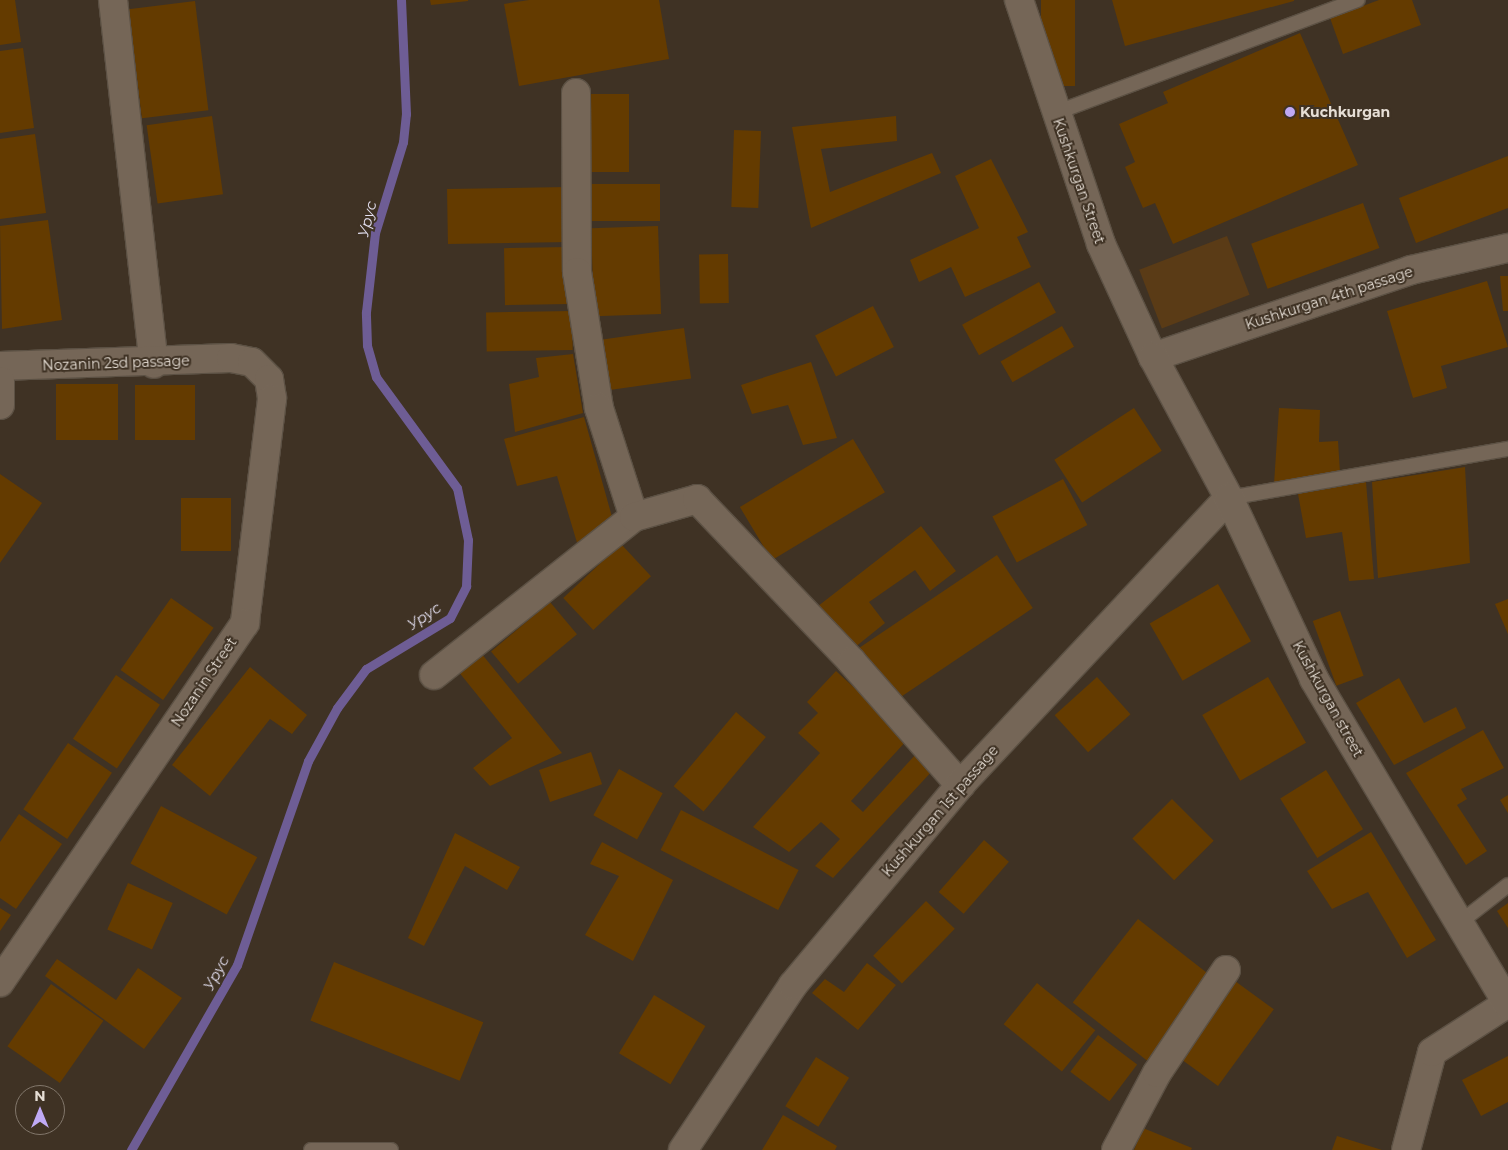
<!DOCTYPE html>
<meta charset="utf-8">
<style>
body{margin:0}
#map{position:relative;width:1508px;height:1150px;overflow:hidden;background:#3f3224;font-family:Montserrat,sans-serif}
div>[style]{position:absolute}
.green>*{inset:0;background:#5a3b16;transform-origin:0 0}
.stream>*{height:9px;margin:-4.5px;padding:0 4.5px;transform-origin:4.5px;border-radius:4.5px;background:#6e5d95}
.building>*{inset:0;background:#643b00;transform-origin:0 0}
.roads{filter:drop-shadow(1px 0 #5c5144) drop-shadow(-1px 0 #5c5144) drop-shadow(0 1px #5c5144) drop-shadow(0 -1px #5c5144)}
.lane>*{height:14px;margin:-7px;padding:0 7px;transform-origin:7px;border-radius:7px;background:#756657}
.street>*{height:28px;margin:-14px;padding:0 14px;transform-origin:14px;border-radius:14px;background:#756657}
.secondary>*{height:28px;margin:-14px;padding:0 14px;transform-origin:14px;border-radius:14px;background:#756657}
.dots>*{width:14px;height:14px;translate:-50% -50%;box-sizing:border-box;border:2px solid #3f3224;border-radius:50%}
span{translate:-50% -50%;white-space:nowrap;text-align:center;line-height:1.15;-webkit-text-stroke:4px #3f3224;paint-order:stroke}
.poi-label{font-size:14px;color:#e6ded5;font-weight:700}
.left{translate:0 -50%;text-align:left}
.street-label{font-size:14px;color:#e6ded5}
.water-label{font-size:15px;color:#e4e0f1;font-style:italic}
.north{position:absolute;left:15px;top:1085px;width:50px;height:50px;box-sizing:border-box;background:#3f3224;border:1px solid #82776b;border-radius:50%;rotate:0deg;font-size:14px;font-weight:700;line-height:20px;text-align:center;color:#e6ded5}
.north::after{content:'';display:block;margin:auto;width:18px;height:22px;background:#bfa9f4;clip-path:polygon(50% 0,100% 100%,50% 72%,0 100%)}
</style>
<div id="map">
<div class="green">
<i style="left:1227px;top:236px;width:63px;height:94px;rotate:69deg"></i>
</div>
<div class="stream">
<i style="left:131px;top:1150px;width:213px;rotate:-60.2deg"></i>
<i style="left:237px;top:965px;width:216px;rotate:-70.8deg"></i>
<i style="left:308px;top:761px;width:60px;rotate:-61.3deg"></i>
<i style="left:337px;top:708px;width:49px;rotate:-53.4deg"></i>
<i style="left:366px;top:669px;width:98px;rotate:-31.3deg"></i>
<i style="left:450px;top:618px;width:36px;rotate:-63deg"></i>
<i style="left:466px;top:586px;width:46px;rotate:-87.5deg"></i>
<i style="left:468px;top:540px;width:53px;rotate:-101.9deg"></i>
<i style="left:457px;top:488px;width:137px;rotate:-126.1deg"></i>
<i style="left:376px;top:377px;width:33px;rotate:-106deg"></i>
<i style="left:367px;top:345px;width:33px;rotate:-92deg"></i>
<i style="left:366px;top:312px;width:80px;rotate:-83.5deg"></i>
<i style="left:375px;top:233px;width:95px;rotate:-72.9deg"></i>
<i style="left:403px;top:142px;width:28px;rotate:-84deg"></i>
<i style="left:406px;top:114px;width:114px;rotate:-92.5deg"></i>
</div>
<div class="building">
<i style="clip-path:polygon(0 0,15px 0,21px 42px,0 45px)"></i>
<i style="clip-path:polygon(430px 0,468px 0,468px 1px,431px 5px)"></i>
<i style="clip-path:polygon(529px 0,659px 0,669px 59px,519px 86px,504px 4px)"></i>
<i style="left:1041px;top:0;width:34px;height:86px"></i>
<i style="clip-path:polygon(1112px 0,1294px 0,1294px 1px,1125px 46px)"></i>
<i style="clip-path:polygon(1379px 0,1412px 0,1421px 25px,1343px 54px,1330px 18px)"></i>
<i style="left:195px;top:1px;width:110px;height:67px;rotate:83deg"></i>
<i style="clip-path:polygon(1300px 33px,1358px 165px,1173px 244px,1155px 203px,1143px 208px,1125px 167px,1135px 162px,1119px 124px,1168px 103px,1163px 92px)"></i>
<i style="clip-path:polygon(23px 48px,34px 128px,0 133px,0 51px)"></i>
<i style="left:587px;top:94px;width:42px;height:78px"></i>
<i style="left:212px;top:116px;width:79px;height:66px;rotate:82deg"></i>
<i style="clip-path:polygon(896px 116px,897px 141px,821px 149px,830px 192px,932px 153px,941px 173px,811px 228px,792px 127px)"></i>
<i style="left:734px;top:130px;width:27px;height:77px;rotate:2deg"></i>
<i style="clip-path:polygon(35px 134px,46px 213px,0 219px,0 139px)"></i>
<i style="clip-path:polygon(1508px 156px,1508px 208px,1416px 243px,1399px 198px)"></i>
<i style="clip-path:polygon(991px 159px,1028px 232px,1017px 237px,1031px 267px,965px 297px,951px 267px,919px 282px,910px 260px,979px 228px,955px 176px)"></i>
<i style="left:660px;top:184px;width:37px;height:70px;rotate:90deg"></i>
<i style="left:568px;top:187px;width:55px;height:121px;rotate:89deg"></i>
<i style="left:1363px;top:203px;width:48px;height:119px;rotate:70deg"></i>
<i style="clip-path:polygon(48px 220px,62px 320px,2px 329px,0 226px)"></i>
<i style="left:658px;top:226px;width:88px;height:67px;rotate:88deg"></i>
<i style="left:569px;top:247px;width:57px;height:65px;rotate:89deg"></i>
<i style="left:728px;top:254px;width:49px;height:29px;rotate:89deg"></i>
<i style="clip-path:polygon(1500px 276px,1508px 276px,1508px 311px,1503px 311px)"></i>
<i style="clip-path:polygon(1487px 281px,1508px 347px,1441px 366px,1447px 388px,1413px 398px,1387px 311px)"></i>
<i style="left:1039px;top:282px;width:35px;height:88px;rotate:61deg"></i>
<i style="left:873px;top:306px;width:46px;height:65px;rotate:63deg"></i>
<i style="left:572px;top:311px;width:39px;height:86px;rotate:89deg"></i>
<i style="left:1062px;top:326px;width:24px;height:71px;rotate:60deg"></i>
<i style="left:684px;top:328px;width:51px;height:84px;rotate:82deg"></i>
<i style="clip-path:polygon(573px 354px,583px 413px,515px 432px,509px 384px,539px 377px,536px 358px)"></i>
<i style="clip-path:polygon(811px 362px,837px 438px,803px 445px,788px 405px,752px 414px,741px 385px)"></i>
<i style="left:56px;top:384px;width:62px;height:56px"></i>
<i style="left:135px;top:385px;width:60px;height:55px"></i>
<i style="left:1134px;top:408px;width:51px;height:95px;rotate:57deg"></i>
<i style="clip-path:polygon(1279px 408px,1320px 410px,1319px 442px,1338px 441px,1340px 472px,1274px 484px)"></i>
<i style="clip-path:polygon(584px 417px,616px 531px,581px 556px,557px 476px,517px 486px,504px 439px)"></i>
<i style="left:853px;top:439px;width:62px;height:132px;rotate:59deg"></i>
<i style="clip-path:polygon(1465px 467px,1470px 563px,1378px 578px,1372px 482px)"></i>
<i style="clip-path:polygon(0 474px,42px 503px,0 563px)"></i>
<i style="left:1063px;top:479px;width:52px;height:80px;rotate:62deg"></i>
<i style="clip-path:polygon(1366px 482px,1374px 579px,1349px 581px,1342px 532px,1306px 538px,1298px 494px)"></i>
<i style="left:181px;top:498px;width:50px;height:53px"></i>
<i style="clip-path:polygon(921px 526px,956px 571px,930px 591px,915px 570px,869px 602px,885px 623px,854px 648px,813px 610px)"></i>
<i style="left:621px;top:544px;width:44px;height:79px;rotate:47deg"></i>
<i style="left:997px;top:555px;width:64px;height:170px;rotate:56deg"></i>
<i style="left:1218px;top:584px;width:66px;height:79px;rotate:60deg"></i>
<i style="left:171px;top:598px;width:52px;height:88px;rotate:35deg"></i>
<i style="clip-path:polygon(1508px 599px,1508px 634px,1495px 604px)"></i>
<i style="left:550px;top:602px;width:42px;height:77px;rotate:50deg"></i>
<i style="left:1340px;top:611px;width:69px;height:29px;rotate:70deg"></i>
<i style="clip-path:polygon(481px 653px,562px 753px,490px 786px,473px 768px,512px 738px,458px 671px)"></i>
<i style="clip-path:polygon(250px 667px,307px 715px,292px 734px,270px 719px,210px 796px,172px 765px)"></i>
<i style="clip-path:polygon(836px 671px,909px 738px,851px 801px,863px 812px,916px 754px,934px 769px,833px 878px,815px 866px,840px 839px,821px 822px,789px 852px,753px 827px,820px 753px,798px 733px,818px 713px,807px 702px)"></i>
<i style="left:116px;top:675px;width:53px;height:77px;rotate:34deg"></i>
<i style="left:1097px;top:677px;width:50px;height:57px;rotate:48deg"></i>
<i style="left:1268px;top:677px;width:76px;height:76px;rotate:60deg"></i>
<i style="clip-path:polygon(1399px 678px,1424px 723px,1456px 707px,1466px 728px,1394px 765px,1356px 703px)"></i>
<i style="left:736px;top:712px;width:39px;height:97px;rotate:40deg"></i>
<i style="clip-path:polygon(1483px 730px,1504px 768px,1461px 789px,1467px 799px,1457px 805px,1487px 851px,1466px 865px,1406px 773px)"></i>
<i style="left:68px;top:743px;width:53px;height:80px;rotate:34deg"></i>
<i style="left:591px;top:752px;width:34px;height:55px;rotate:71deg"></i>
<i style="left:619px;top:769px;width:50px;height:53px;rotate:29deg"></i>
<i style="left:1326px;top:770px;width:70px;height:54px;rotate:58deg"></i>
<i style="clip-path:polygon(1508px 795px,1508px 813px,1500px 800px)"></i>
<i style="left:1172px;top:799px;width:59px;height:56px;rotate:45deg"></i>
<i style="left:161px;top:806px;width:109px;height:65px;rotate:28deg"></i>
<i style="left:681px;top:810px;width:132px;height:45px;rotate:27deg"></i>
<i style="clip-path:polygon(19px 814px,62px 844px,16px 909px,0 898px,0 842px)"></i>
<i style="clip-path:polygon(1371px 832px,1436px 940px,1407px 958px,1368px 892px,1332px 909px,1307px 871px)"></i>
<i style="clip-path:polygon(455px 833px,520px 867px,507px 890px,465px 866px,424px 946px,408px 938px)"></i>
<i style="left:984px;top:840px;width:33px;height:69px;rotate:41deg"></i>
<i style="clip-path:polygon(602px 842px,673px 880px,633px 961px,585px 935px,619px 876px,590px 864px)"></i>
<i style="left:128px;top:883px;width:49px;height:51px;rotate:24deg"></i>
<i style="left:926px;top:901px;width:40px;height:76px;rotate:44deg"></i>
<i style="clip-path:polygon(1508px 903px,1508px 928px,1497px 911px)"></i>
<i style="clip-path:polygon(0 908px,11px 915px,0 931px)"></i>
<i style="left:1138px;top:919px;width:95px;height:106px;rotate:38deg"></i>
<i style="clip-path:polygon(57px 959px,116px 1000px,138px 968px,182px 998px,144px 1049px,45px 976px)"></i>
<i style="left:334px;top:962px;width:161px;height:63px;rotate:22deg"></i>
<i style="clip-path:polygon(867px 963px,896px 985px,858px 1030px,812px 993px,825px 979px,844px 992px)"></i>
<i style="left:1235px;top:981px;width:48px;height:95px;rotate:36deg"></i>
<i style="left:1037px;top:983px;width:75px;height:53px;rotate:39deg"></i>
<i style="left:51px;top:984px;width:64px;height:76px;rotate:35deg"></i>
<i style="left:654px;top:995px;width:60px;height:68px;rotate:31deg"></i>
<i style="left:1098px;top:1035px;width:49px;height:46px;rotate:37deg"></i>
<i style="clip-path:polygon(1508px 1056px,1508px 1102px,1481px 1116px,1462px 1080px)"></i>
<i style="left:816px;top:1057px;width:39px;height:58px;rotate:32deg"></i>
<i style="clip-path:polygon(783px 1115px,837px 1146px,835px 1150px,762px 1150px)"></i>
<i style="clip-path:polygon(1143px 1128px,1192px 1148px,1191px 1150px,1134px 1150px)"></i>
<i style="clip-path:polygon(1337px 1136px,1382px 1150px,1332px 1150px)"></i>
</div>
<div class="roads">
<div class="lane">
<i style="left:1055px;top:113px;width:323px;rotate:-20.5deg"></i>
<i style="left:1229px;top:498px;width:283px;rotate:-10deg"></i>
<i style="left:1458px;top:924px;width:63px;rotate:-38deg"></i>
<i style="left:311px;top:1150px;width:80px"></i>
</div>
<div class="street">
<i style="left:113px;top:0;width:366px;rotate:83.6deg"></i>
<i style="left:576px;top:93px;width:179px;rotate:89.7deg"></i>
<i style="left:577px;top:272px;width:138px;rotate:80.8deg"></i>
<i style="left:599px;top:408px;width:114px;rotate:72.2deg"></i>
<i style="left:1153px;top:357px;width:272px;rotate:-18.6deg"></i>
<i style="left:1411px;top:270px;width:99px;rotate:-12.8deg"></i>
<i style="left:0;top:366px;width:231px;rotate:-2deg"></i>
<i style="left:231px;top:358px;width:21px;rotate:11deg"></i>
<i style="left:252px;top:362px;width:24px;rotate:45deg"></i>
<i style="left:269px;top:379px;width:20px;rotate:81deg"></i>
<i style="left:272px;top:399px;width:226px;rotate:96.9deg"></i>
<i style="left:245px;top:623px;width:435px;rotate:124.3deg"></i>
<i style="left:0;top:381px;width:24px;rotate:90deg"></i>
<i style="left:434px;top:675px;width:255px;rotate:-38.3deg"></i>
<i style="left:634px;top:517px;width:66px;rotate:-15.9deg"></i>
<i style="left:697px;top:499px;width:225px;rotate:46.4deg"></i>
<i style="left:852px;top:662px;width:164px;rotate:48.7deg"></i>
<i style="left:683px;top:1150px;width:198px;rotate:-56.3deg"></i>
<i style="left:793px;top:985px;width:261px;rotate:-50.1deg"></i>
<i style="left:960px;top:785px;width:393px;rotate:-46.9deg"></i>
<i style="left:1116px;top:1150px;width:87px;rotate:-62deg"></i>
<i style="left:1157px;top:1073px;width:124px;rotate:-56.2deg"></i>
<i style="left:1406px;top:1150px;width:101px;rotate:-75.1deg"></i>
<i style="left:1432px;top:1052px;width:90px;rotate:-32.8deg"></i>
</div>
<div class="secondary">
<i style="left:1019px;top:0;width:257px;rotate:71.4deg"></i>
<i style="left:1101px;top:244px;width:124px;rotate:65.3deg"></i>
<i style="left:1153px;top:357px;width:160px;rotate:61.7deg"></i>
<i style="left:1229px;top:498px;width:200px;rotate:64.8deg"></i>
<i style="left:1314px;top:679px;width:378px;rotate:59.2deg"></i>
</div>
</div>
<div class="dots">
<i style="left:1290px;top:112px;background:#bfa9f4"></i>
</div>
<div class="poi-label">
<span class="left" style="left:1300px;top:112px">Kuchkurgan</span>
</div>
<div class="street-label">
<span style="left:1079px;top:181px;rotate:71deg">Kushkurgan Street</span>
<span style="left:1329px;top:298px;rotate:-18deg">Kushkurgan 4th passage</span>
<span style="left:116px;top:363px;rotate:-2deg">Nozanin 2sd passage</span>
<span style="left:204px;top:682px;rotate:-56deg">Nozanin Street</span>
<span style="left:1328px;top:699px;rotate:61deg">Kushkurgan street</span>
<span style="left:940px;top:811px;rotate:-49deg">Kushkurgan 1st passage</span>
</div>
<div class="water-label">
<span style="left:367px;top:219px;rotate:-76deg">Урус</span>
<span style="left:424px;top:616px;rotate:-34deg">Урус</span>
<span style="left:216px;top:973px;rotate:-62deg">Урус</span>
</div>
<div class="north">N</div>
</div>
